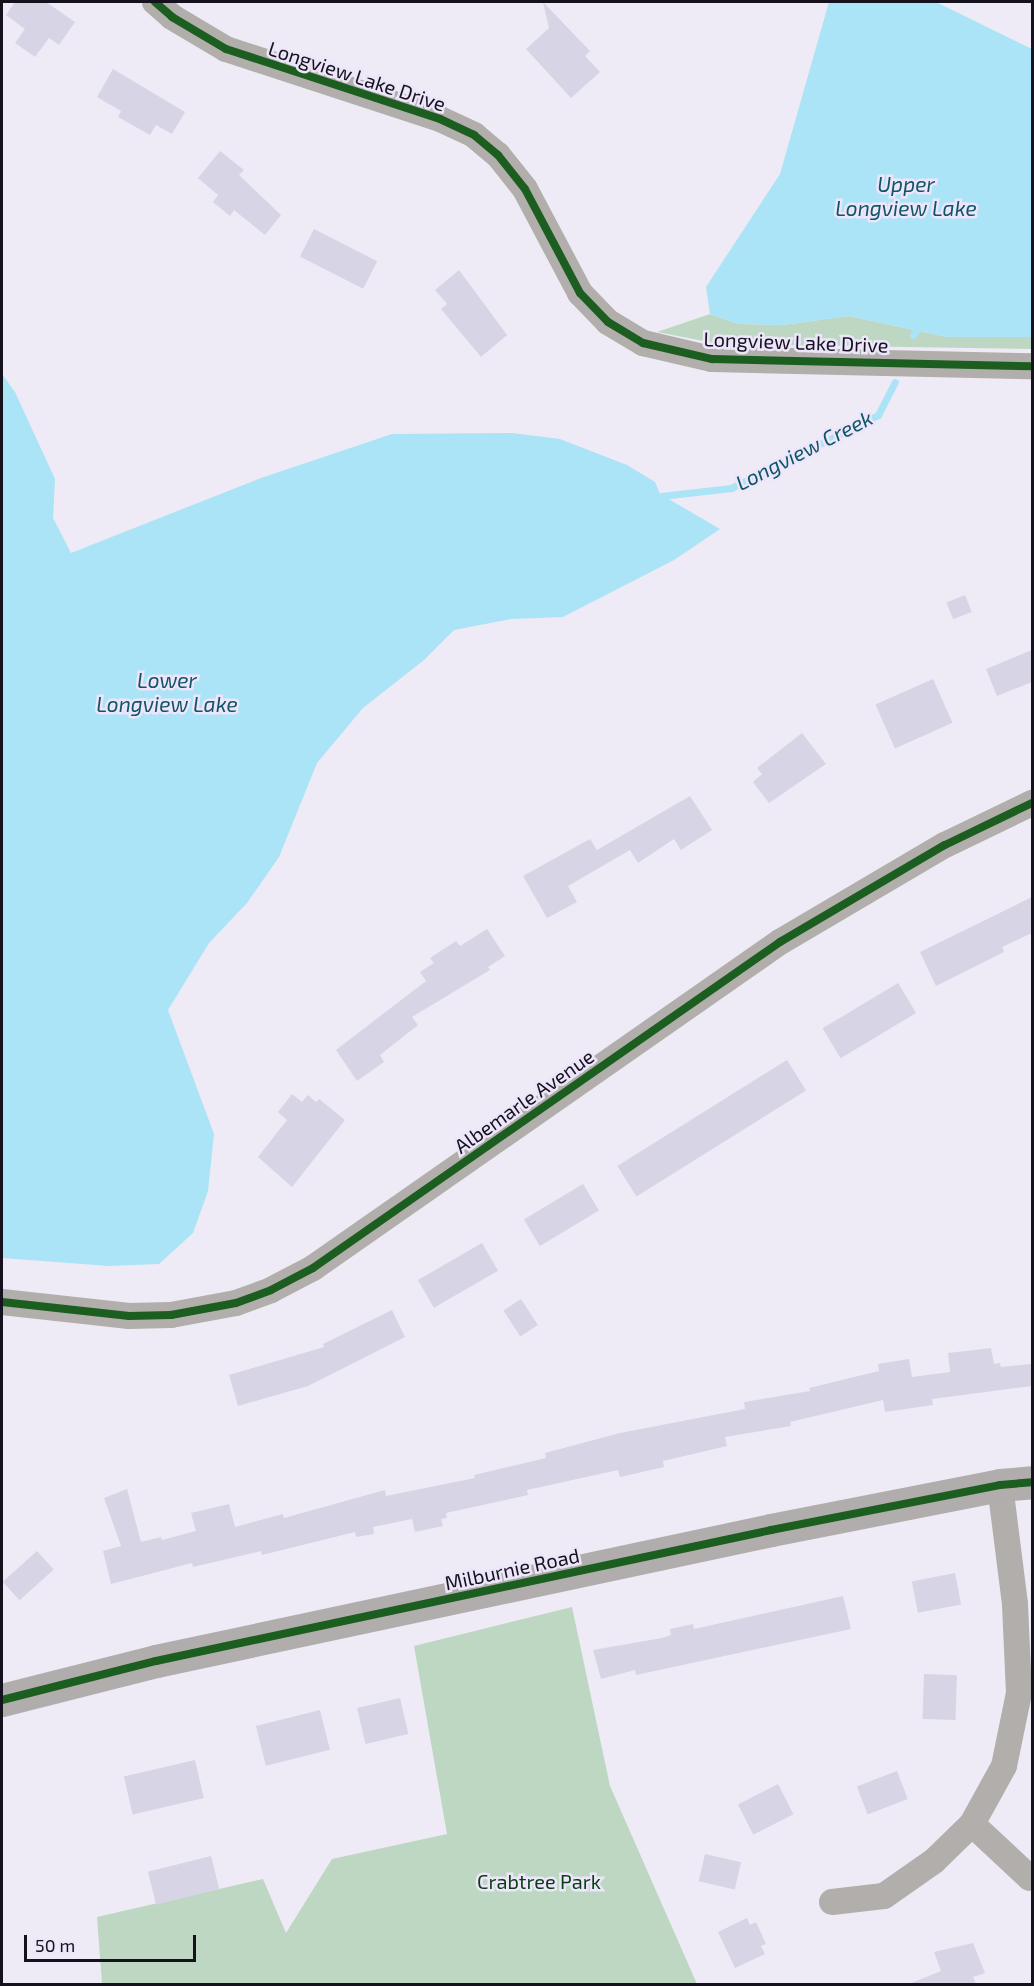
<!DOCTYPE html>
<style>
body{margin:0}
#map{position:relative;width:1034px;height:1986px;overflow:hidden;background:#eeebf6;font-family:"Exo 2",sans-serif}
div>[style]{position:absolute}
.green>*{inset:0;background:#bed7c2}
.water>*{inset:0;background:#abe3f7}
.stream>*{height:7px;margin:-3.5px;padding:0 3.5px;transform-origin:3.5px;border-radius:3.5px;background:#abe3f7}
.building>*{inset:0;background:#d7d4e5;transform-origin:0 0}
.street>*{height:26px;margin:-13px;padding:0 13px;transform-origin:13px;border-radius:13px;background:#b2aeac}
.secondary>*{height:33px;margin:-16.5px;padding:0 16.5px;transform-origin:16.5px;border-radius:16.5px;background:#b2adad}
.cycleway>*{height:8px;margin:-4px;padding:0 4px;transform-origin:4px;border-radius:4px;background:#1b5e20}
span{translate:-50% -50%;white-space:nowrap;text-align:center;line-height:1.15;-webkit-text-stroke:5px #ede6fb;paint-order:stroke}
.street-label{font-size:20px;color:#16121d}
.park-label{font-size:20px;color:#083f11}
.water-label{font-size:21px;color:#0f5566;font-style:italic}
.frame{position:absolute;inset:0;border:3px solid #16121d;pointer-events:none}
.scale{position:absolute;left:24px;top:1935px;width:172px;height:27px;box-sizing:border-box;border:3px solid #16121d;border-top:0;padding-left:8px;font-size:18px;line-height:21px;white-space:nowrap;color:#16121d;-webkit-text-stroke:4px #ede6fb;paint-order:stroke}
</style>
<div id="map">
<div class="green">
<i style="clip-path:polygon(710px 314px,738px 324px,782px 325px,849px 316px,947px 337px,1032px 337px,1032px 349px,719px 344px,657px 332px)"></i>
<i style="clip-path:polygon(572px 1607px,610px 1786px,697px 1984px,102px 1984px,97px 1917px,263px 1879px,286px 1933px,332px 1859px,447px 1834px,414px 1646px)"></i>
</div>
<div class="water">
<i style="clip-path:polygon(829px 2px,936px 2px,1032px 49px,1032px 337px,947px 337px,849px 316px,782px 325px,738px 324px,710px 314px,706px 287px,780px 174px)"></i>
<i style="clip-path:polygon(2px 374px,15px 392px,55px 479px,53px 518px,71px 553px,261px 478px,392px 434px,512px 433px,560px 439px,627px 465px,655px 482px,660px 494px,720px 529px,674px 560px,563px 617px,511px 619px,454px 630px,424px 660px,363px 708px,317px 763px,279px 857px,247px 903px,209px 943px,168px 1010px,214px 1134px,208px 1191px,193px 1233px,159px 1264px,109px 1266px,2px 1258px)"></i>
</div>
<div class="stream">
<i style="left:913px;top:335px;width:16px;rotate:-50deg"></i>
<i style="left:652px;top:497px;width:80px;rotate:-6.5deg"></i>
<i style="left:731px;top:488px;width:164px;rotate:-26.4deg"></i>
<i style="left:878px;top:415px;width:37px;rotate:-63deg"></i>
</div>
<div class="building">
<i style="clip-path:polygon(15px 2px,46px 2px,75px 22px,59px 45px,49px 38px,35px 57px,15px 43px,25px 29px,6px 15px)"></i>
<i style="clip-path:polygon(543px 2px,590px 51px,585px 56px,600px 72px,571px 98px,526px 49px,549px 28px)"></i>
<i style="clip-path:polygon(113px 69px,185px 112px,172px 134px,156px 125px,150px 135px,118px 117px,121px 111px,97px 97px)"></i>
<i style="clip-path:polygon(220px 151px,244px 170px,239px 175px,281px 215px,265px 235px,234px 210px,230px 216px,213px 202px,218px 195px,198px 178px)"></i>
<i style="left:314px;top:229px;width:71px;height:31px;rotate:27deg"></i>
<i style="clip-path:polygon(459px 270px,507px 335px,481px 357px,441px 309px,447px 304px,435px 290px)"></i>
<i style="left:965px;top:595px;width:18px;height:20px;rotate:68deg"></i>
<i style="clip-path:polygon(1032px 650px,1032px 682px,997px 696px,986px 669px)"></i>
<i style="left:933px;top:679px;width:48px;height:63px;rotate:66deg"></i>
<i style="clip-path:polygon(802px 733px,826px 764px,769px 803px,753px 782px,762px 774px,757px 768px)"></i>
<i style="clip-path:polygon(690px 796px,712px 830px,681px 850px,674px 839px,638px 863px,630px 850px,568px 886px,577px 902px,547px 918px,523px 876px,590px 839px,597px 850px)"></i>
<i style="clip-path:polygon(1032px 897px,1032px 933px,1002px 947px,1004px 952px,936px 986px,920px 952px)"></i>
<i style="clip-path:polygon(487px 929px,505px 956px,488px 967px,490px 970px,412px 1017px,418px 1025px,380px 1055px,384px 1062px,357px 1081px,336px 1050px,426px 981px,420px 972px,434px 963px,430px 958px,456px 941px,460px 946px)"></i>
<i style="left:898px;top:983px;width:35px;height:88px;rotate:59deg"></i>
<i style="left:787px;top:1060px;width:36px;height:200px;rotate:58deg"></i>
<i style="clip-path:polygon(292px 1094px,302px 1102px,308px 1095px,316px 1102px,319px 1099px,345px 1120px,292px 1187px,258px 1157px,287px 1120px,278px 1112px)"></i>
<i style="left:583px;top:1184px;width:31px;height:69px;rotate:59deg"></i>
<i style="left:482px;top:1243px;width:32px;height:74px;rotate:60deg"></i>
<i style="left:521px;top:1299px;width:31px;height:21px;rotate:57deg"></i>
<i style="clip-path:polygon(392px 1310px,405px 1337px,308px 1386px,238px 1406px,229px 1375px,324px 1347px,323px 1344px)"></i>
<i style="clip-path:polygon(991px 1348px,994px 1364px,1000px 1363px,1001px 1367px,1032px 1364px,1032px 1386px,932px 1399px,933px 1405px,885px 1412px,883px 1400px,790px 1422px,791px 1426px,725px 1437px,727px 1446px,663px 1461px,664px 1467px,620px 1477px,618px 1470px,527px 1490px,528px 1495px,446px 1513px,447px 1518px,441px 1519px,443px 1526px,415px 1532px,412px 1519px,373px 1527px,374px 1534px,356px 1537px,355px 1532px,262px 1555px,261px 1551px,193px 1567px,192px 1563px,111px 1584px,103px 1551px,121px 1546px,104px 1498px,127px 1489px,141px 1542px,161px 1537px,162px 1540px,196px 1531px,191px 1513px,229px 1504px,235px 1527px,283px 1514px,284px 1518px,385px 1490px,386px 1496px,475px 1478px,474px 1475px,546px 1458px,545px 1453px,620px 1433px,745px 1409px,744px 1402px,810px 1391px,809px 1388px,879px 1371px,878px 1364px,909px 1359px,912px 1377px,950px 1372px,948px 1353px)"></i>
<i style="left:37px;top:1551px;width:25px;height:46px;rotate:48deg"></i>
<i style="left:955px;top:1573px;width:32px;height:44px;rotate:79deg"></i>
<i style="clip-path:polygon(843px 1596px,851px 1629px,636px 1675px,635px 1670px,601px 1679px,593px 1650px,662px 1638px,671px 1635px,670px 1629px,693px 1624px,694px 1629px)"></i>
<i style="left:924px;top:1674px;width:33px;height:45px;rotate:2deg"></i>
<i style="left:400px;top:1698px;width:37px;height:44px;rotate:77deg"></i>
<i style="left:320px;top:1710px;width:41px;height:66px;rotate:76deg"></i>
<i style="left:195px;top:1760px;width:39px;height:73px;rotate:77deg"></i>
<i style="left:897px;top:1771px;width:30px;height:43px;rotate:69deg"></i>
<i style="left:778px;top:1784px;width:34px;height:45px;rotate:63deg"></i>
<i style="left:705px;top:1854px;width:37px;height:28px;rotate:13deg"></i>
<i style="left:211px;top:1856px;width:34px;height:65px;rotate:76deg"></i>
<i style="clip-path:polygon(747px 1918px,750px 1925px,756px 1922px,766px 1944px,761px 1946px,765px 1954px,735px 1968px,718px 1932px)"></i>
<i style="clip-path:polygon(973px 1943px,985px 1973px,973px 1977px,976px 1984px,909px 1984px,941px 1971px,934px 1952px)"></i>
</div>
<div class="street">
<i style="left:155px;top:2px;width:23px;rotate:41deg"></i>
<i style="left:172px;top:17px;width:63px;rotate:30.7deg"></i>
<i style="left:226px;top:49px;width:225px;rotate:18.1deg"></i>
<i style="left:440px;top:119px;width:38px;rotate:25deg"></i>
<i style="left:474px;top:135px;width:31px;rotate:40deg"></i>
<i style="left:498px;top:155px;width:43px;rotate:51.5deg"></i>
<i style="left:525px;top:189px;width:118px;rotate:62.1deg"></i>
<i style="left:580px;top:293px;width:40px;rotate:46deg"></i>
<i style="left:608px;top:322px;width:41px;rotate:31deg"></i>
<i style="left:643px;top:343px;width:71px;rotate:13.1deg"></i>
<i style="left:712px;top:359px;width:320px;rotate:1.3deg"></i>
<i style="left:2px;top:1302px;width:128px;rotate:6.3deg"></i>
<i style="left:129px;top:1316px;width:42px;rotate:-1.4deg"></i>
<i style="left:171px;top:1315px;width:66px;rotate:-10.5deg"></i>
<i style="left:236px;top:1303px;width:37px;rotate:-20deg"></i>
<i style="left:271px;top:1290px;width:47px;rotate:-27.6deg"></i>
<i style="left:313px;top:1268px;width:570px;rotate:-34.92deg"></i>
<i style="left:780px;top:942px;width:191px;rotate:-30.5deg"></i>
<i style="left:945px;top:845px;width:97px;rotate:-25.8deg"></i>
<i style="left:972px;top:1824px;width:79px;rotate:43deg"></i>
<i style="left:832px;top:1902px;width:52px;rotate:-6.6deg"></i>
<i style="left:884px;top:1896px;width:61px;rotate:-35deg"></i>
<i style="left:934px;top:1861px;width:53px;rotate:-44.2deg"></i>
<i style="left:972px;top:1824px;width:66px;rotate:-61.1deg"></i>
<i style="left:1004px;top:1766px;width:75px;rotate:-78.4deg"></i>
<i style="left:1019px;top:1693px;width:89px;rotate:-92.6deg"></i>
<i style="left:1015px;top:1604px;width:120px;rotate:-97.2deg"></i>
</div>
<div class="secondary">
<i style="left:2px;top:1700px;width:159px;rotate:-14.2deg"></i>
<i style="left:156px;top:1661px;width:629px;rotate:-12.02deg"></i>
<i style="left:771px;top:1530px;width:233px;rotate:-11.1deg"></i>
<i style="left:1000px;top:1485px;width:32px;rotate:-5deg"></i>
</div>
<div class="cycleway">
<i style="left:155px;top:2px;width:23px;rotate:41deg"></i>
<i style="left:172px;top:17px;width:63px;rotate:30.7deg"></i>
<i style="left:226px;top:49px;width:225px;rotate:18.1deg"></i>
<i style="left:440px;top:119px;width:38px;rotate:25deg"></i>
<i style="left:474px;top:135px;width:31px;rotate:40deg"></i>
<i style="left:498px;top:155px;width:43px;rotate:51.5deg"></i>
<i style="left:525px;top:189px;width:118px;rotate:62.1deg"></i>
<i style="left:580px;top:293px;width:40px;rotate:46deg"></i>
<i style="left:608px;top:322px;width:41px;rotate:31deg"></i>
<i style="left:643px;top:343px;width:71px;rotate:13.1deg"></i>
<i style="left:712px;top:359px;width:320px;rotate:1.3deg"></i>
<i style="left:2px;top:1302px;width:128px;rotate:6.3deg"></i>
<i style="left:129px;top:1316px;width:42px;rotate:-1.4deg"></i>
<i style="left:171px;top:1315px;width:66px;rotate:-10.5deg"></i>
<i style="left:236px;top:1303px;width:37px;rotate:-20deg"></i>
<i style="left:271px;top:1290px;width:47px;rotate:-27.6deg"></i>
<i style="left:313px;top:1268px;width:570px;rotate:-34.92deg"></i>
<i style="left:780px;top:942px;width:191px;rotate:-30.5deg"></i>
<i style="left:945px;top:845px;width:97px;rotate:-25.8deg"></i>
<i style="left:2px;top:1700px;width:159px;rotate:-14.2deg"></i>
<i style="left:156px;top:1661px;width:629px;rotate:-12.02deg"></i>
<i style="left:771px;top:1530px;width:233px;rotate:-11.1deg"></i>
<i style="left:1000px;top:1485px;width:32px;rotate:-5deg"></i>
</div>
<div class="street-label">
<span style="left:357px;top:76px;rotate:18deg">Longview Lake Drive</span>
<span style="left:796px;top:342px;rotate:2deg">Longview Lake Drive</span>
<span style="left:524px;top:1101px;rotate:-35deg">Albemarle Avenue</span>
<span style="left:512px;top:1569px;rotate:-12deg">Milburnie Road</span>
</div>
<div class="park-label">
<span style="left:539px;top:1881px">Crabtree Park</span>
</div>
<div class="water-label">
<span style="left:906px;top:196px">Upper<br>Longview Lake</span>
<span style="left:804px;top:450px;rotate:-27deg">Longview Creek</span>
<span style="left:167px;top:692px">Lower<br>Longview Lake</span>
</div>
<div class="frame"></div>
<div class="scale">50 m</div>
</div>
